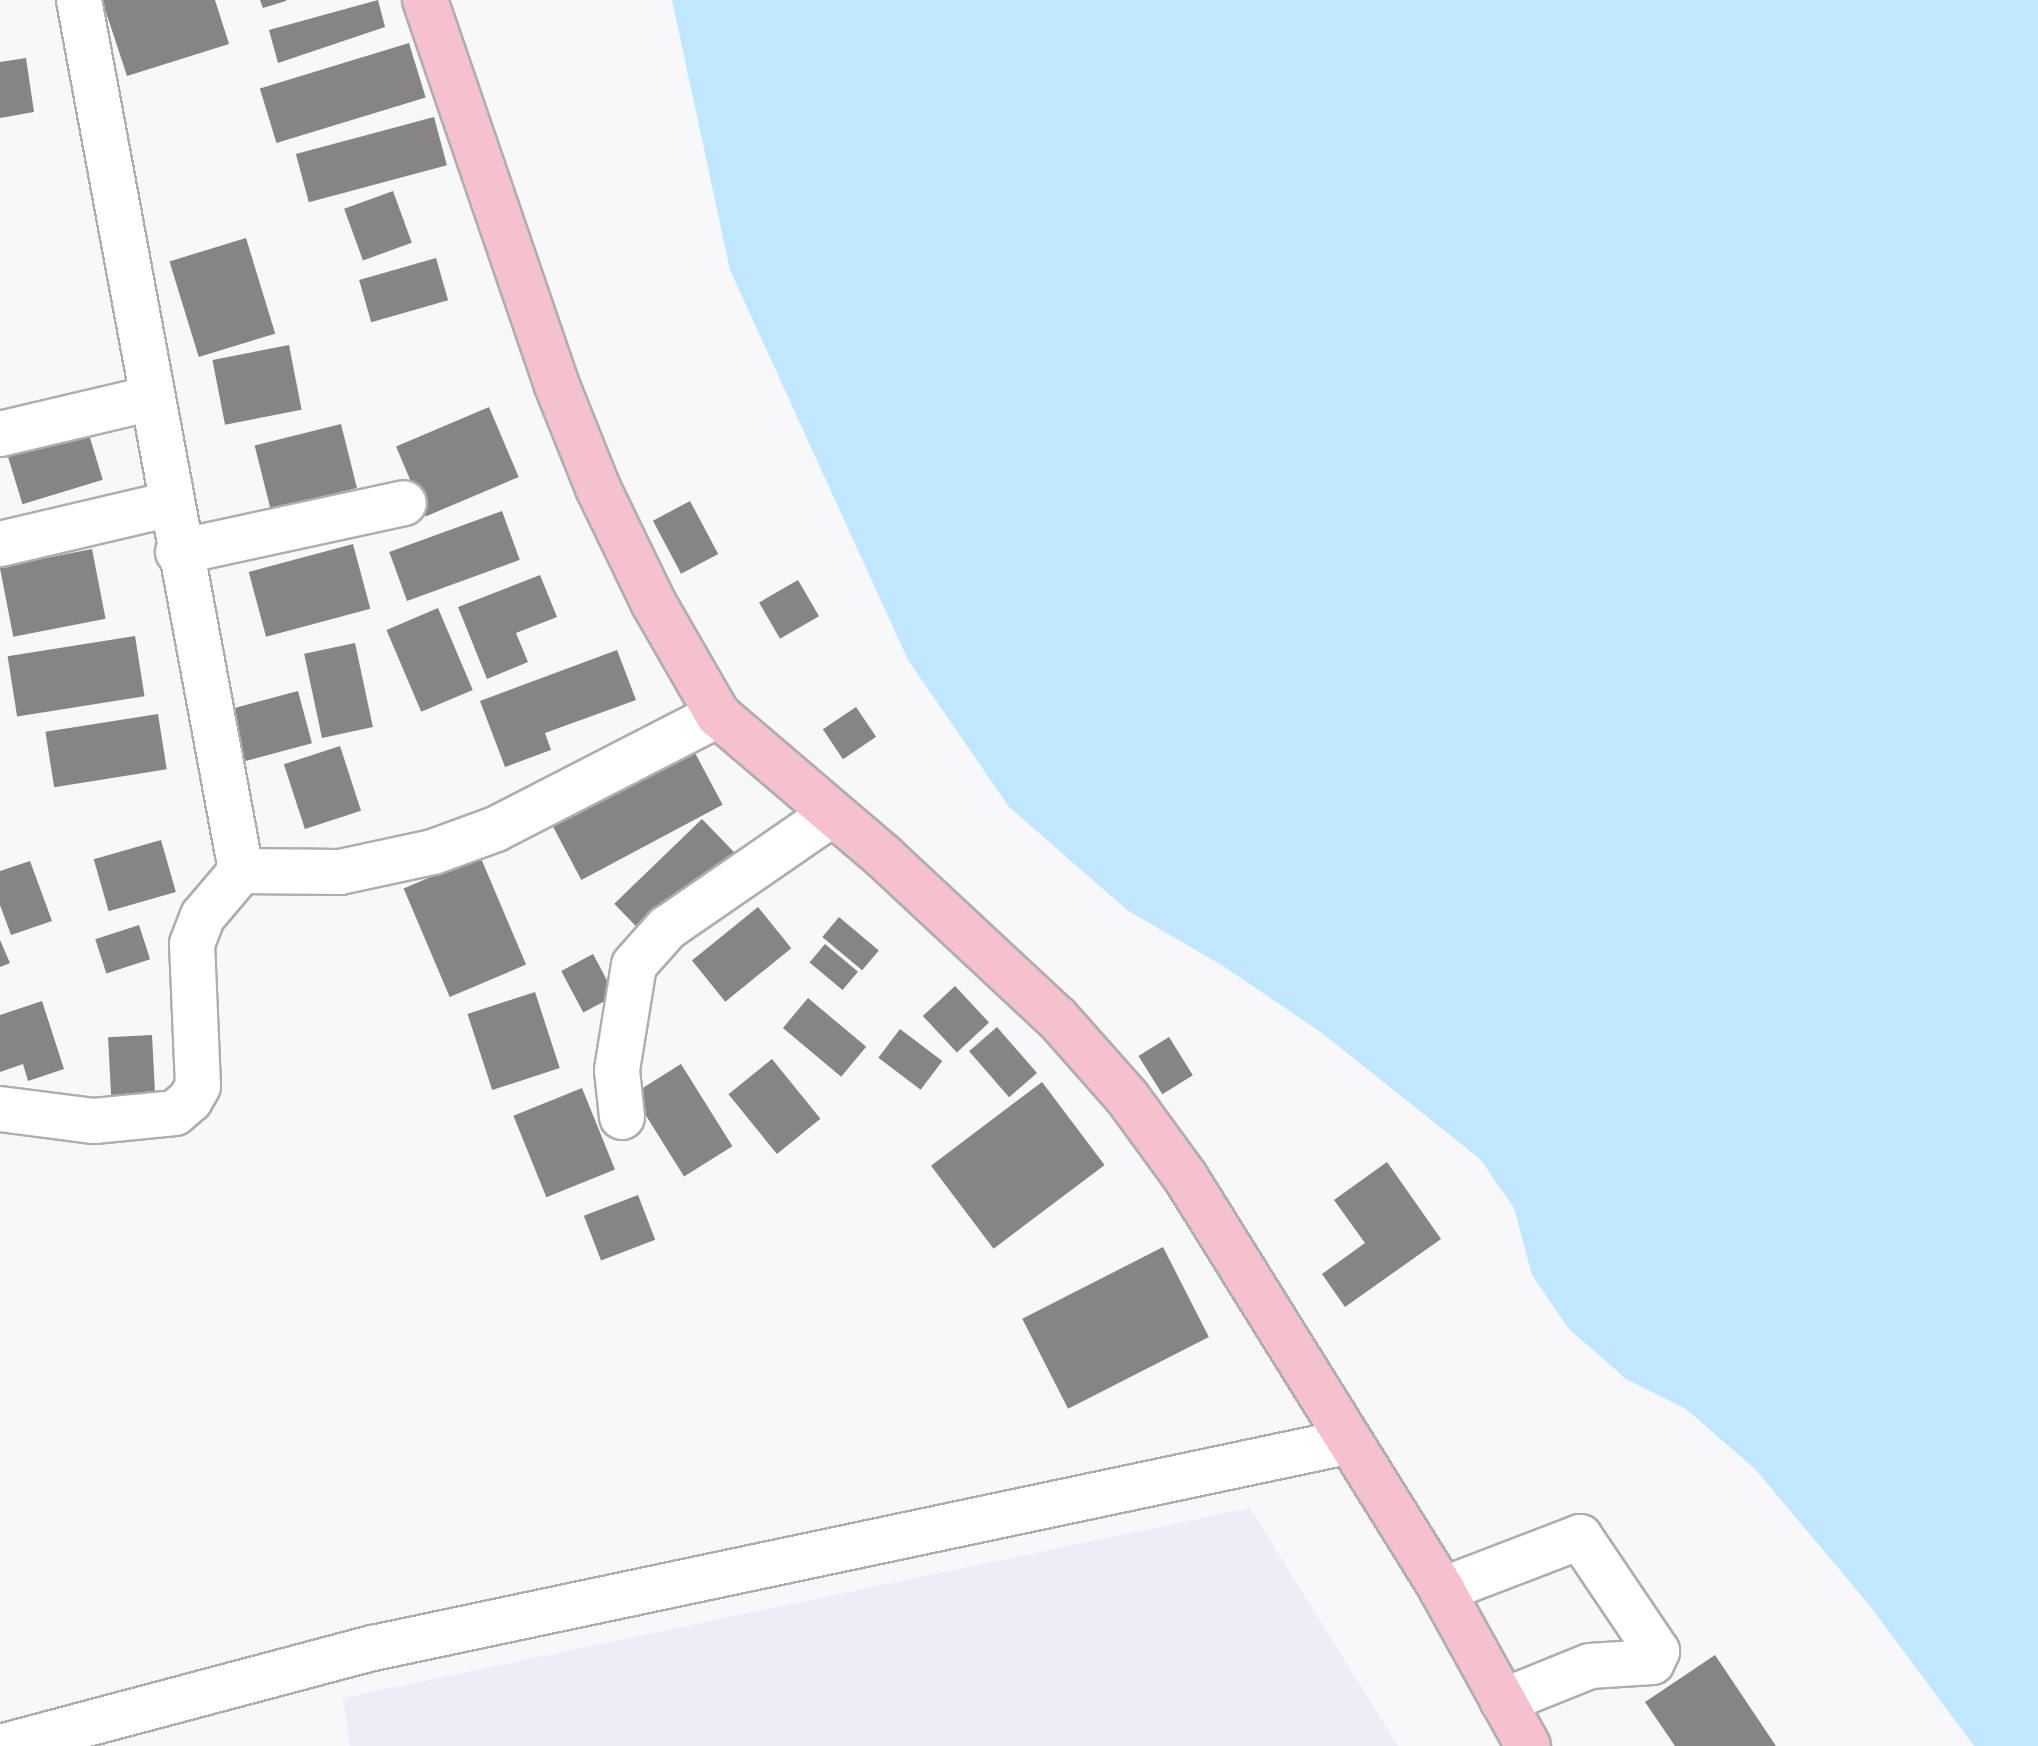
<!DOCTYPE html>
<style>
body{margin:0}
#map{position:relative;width:2038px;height:1746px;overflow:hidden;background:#f8f8fa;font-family:"Exo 2",sans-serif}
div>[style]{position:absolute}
.built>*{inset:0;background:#ecedf6}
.water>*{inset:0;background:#c0e7fd}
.building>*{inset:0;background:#878486;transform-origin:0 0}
.roads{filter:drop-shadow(2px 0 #aeaeb1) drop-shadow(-2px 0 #aeaeb1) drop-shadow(0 2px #aeaeb1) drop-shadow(0 -2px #aeaeb1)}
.minor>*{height:44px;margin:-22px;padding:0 22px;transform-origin:22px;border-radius:22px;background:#fff}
.highway>*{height:44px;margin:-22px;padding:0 22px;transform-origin:22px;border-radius:22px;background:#f4c1cd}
span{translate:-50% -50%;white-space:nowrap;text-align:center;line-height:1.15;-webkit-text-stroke:7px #f8f8fa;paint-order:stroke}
</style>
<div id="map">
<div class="built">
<i style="clip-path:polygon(1250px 1508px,1398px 1746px,350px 1746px,343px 1698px)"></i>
</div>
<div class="water">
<i style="clip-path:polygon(672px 0,2038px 0,2038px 1746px,1974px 1746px,1870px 1606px,1756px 1470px,1686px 1409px,1626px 1379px,1568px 1328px,1532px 1275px,1514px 1208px,1480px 1159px,1322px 1033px,1223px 966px,1127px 910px,1009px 807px,908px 660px,730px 270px)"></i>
</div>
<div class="building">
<i style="clip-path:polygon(102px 0,215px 0,229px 44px,127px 76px)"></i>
<i style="clip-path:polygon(260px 0,286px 0,286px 1px,263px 8px)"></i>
<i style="clip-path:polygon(378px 0,385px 27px,278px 63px,269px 30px)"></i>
<i style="left:409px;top:43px;width:57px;height:156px;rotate:73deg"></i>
<i style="clip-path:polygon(26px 58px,34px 112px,0 118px,0 62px)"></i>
<i style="left:434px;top:117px;width:50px;height:143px;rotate:75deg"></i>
<i style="left:393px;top:191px;width:55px;height:52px;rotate:70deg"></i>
<i style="left:246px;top:238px;width:100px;height:80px;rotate:73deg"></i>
<i style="left:436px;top:258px;width:44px;height:80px;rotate:74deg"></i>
<i style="left:289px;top:345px;width:66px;height:78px;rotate:79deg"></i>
<i style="left:489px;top:407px;width:76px;height:101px;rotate:67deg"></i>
<i style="left:341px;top:424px;width:66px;height:89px;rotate:76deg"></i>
<i style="left:87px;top:428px;width:54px;height:84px;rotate:73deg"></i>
<i style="left:690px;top:501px;width:60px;height:42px;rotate:62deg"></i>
<i style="left:502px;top:511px;width:52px;height:120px;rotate:70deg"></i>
<i style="left:353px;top:544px;width:67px;height:108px;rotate:75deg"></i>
<i style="left:92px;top:549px;width:71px;height:94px;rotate:79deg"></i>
<i style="clip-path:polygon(540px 575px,557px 617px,516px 633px,528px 662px,487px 679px,458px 607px)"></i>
<i style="left:798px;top:580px;width:42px;height:45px;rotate:60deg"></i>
<i style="left:438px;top:608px;width:89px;height:56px;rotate:67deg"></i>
<i style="left:135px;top:636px;width:61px;height:129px;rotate:81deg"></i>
<i style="left:355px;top:643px;width:86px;height:52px;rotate:78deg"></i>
<i style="clip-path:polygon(617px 650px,636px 700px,545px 733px,551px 750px,505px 767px,480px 701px)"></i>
<i style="left:298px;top:691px;width:54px;height:82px;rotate:75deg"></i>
<i style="left:856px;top:707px;width:36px;height:40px;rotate:56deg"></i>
<i style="left:158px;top:714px;width:56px;height:114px;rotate:81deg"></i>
<i style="left:686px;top:736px;width:78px;height:160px;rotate:62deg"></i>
<i style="left:340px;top:746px;width:68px;height:59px;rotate:72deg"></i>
<i style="left:702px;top:819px;width:64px;height:122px;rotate:46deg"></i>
<i style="left:161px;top:840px;width:54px;height:70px;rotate:74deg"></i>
<i style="left:480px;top:856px;width:118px;height:83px;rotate:67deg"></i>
<i style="clip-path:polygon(30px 861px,52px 921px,11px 935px,0 905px,0 871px)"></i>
<i style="left:758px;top:907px;width:53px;height:85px;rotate:51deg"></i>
<i style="left:839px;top:917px;width:52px;height:26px;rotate:40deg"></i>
<i style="left:139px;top:925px;width:36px;height:46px;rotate:72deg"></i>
<i style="clip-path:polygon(0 940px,10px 963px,0 967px)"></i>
<i style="left:825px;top:944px;width:43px;height:24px;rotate:40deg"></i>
<i style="left:593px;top:954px;width:47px;height:36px;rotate:62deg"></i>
<i style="left:955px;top:986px;width:50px;height:44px;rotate:47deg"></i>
<i style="left:535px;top:992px;width:80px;height:71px;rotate:72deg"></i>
<i style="left:808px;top:998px;width:76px;height:39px;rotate:40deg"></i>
<i style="clip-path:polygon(42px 1001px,64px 1069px,28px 1081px,23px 1064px,0 1072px,0 1015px)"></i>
<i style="left:997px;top:1027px;width:61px;height:37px;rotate:49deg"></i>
<i style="left:900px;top:1029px;width:53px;height:36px;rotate:37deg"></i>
<i style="left:152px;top:1035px;width:70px;height:44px;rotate:87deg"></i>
<i style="left:1169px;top:1037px;width:45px;height:36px;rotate:58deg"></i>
<i style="left:772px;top:1059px;width:77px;height:56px;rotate:51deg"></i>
<i style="left:681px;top:1064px;width:97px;height:57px;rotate:58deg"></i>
<i style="left:1042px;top:1082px;width:104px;height:139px;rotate:53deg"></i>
<i style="left:582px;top:1088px;width:88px;height:74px;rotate:68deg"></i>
<i style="clip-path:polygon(1387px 1162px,1441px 1239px,1345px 1307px,1322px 1274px,1365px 1243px,1334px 1200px)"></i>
<i style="left:638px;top:1195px;width:48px;height:58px;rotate:69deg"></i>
<i style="left:1163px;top:1247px;width:101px;height:158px;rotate:63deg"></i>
<i style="clip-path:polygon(1715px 1655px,1776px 1746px,1675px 1746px,1645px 1702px)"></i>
</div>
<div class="roads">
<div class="minor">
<i style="left:79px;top:0;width:886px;rotate:79.46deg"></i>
<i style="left:241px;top:871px;width:99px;rotate:0.6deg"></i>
<i style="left:340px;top:872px;width:95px;rotate:-12.1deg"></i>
<i style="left:433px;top:852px;width:67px;rotate:-20.1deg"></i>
<i style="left:496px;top:829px;width:250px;rotate:-27.2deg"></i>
<i style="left:0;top:434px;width:156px;rotate:-13.3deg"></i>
<i style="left:0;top:544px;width:175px;rotate:-13.2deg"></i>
<i style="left:178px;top:552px;width:231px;rotate:-12.2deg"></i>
<i style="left:0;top:1109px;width:95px;rotate:7.3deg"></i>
<i style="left:94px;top:1121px;width:81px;rotate:-5.6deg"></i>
<i style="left:175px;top:1113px;width:20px;rotate:-41deg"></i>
<i style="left:190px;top:1100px;width:16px;rotate:-60deg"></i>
<i style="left:198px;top:1086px;width:142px;rotate:-92.4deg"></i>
<i style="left:192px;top:944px;width:30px;rotate:-69deg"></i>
<i style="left:203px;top:916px;width:59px;rotate:-49.8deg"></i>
<i style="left:622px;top:1117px;width:47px;rotate:-96.1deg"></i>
<i style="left:617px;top:1070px;width:106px;rotate:-80.8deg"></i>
<i style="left:634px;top:965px;width:50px;rotate:-48.3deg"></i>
<i style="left:667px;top:928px;width:201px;rotate:-34.6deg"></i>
<i style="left:1442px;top:1590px;width:148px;rotate:-21deg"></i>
<i style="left:1580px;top:1537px;width:138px;rotate:56deg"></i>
<i style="left:1657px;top:1651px;width:12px;rotate:114deg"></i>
<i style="left:1652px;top:1662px;width:62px;rotate:176.3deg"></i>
<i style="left:1590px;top:1666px;width:94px;rotate:158.1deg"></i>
<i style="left:4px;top:1746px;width:382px;rotate:-14.9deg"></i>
<i style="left:373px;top:1648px;width:995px;rotate:-11.95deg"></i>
</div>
<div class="highway">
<i style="left:425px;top:0;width:405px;rotate:71.1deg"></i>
<i style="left:556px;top:383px;width:113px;rotate:68.2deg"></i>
<i style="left:598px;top:488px;width:127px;rotate:64.2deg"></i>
<i style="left:653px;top:602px;width:130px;rotate:60.1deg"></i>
<i style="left:718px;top:715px;width:217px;rotate:40.5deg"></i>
<i style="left:883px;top:856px;width:238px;rotate:43deg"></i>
<i style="left:1057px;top:1018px;width:106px;rotate:48.5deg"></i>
<i style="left:1127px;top:1097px;width:100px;rotate:53.9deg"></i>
<i style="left:1186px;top:1178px;width:485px;rotate:58.1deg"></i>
<i style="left:1442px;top:1590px;width:178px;rotate:61.1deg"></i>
</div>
</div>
</div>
